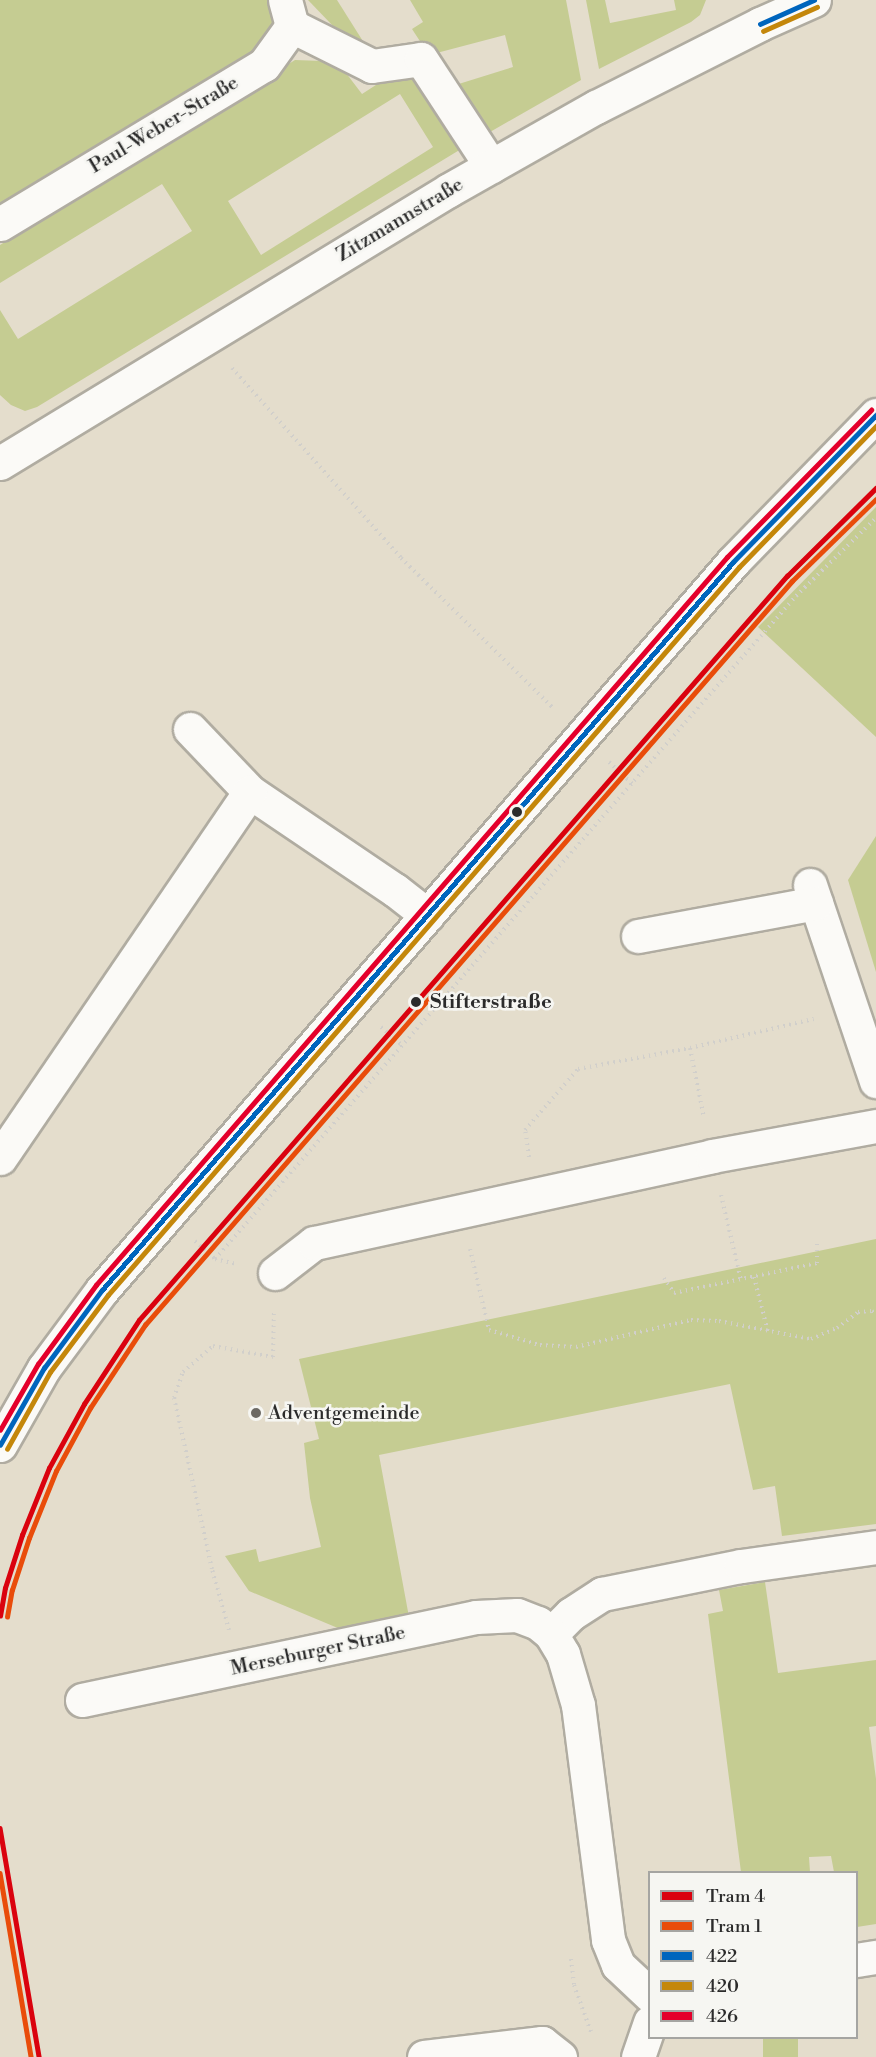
<!DOCTYPE html>
<meta charset="utf-8">
<style>
body{margin:0}
#map{position:relative;width:876px;height:2057px;overflow:hidden;background:#e4ddcc;font-family:"Libre Bodoni",serif}
div>[style]{position:absolute}
.green>*{inset:0;background:#c5cc92;transform-origin:0 0}
.path>*{height:4px;margin-top:-2px;transform-origin:0;background:repeating-linear-gradient(90deg,#d1cfcb 0 1.5px,transparent 0 6px)}
.roads{filter:drop-shadow(2px 0 #b0aca1) drop-shadow(-2px 0 #b0aca1) drop-shadow(0 2px #b0aca1) drop-shadow(0 -2px #b0aca1)}
.minor>*{height:33px;margin:-16.5px;padding:0 16.5px;transform-origin:16.5px;border-radius:16.5px;background:#fbfaf7}
.bus-1>*{height:4.5px;margin:-2.25px;padding:0 2.25px;transform-origin:2.25px;border-radius:2.25px;background:#0065bd}
.bus-2>*{height:4.5px;margin:-2.25px;padding:0 2.25px;transform-origin:2.25px;border-radius:2.25px;background:#c4870b}
.bus-3>*{height:4.5px;margin:-2.25px;padding:0 2.25px;transform-origin:2.25px;border-radius:2.25px;background:#e4002b}
.tram-1>*{height:4.5px;margin:-2.25px;padding:0 2.25px;transform-origin:2.25px;border-radius:2.25px;background:#da020e}
.tram-2>*{height:4.5px;margin:-2.25px;padding:0 2.25px;transform-origin:2.25px;border-radius:2.25px;background:#e94c0a}
.dots>*{width:16px;height:16px;translate:-50% -50%;box-sizing:border-box;border:3px solid #f6f6f2;border-radius:50%}
span{translate:-50% -50%;white-space:nowrap;text-align:center;line-height:1.15;-webkit-text-stroke:5px #f6f6f2;paint-order:stroke}
.street-label{font-size:20px;color:#2b2b2b}
.stop-label{font-size:20px;color:#2b2b2b;font-weight:700}
.left{translate:0 -50%;text-align:left}
.poi-label{font-size:20px;color:#2b2b2b}
.legend{position:absolute;left:648px;top:1871px;width:210px;height:168px;box-sizing:border-box;background:#f6f6f2;border:2px solid #a5a5a2;margin:0;padding:8px 10px;list-style:none;font-size:18px;color:#2b2b2b}
.legend li{display:flex;align-items:center;gap:12px;height:30px}
.legend b{width:30px;border:2px solid #a5a5a2}
</style>
<div id="map">
<div class="green">
<i style="clip-path:polygon(0 0,269px 0,275px 21px,271px 41px,0 216px)"></i>
<i style="clip-path:polygon(308px 0,337px 0,371px 54px,333px 26px)"></i>
<i style="clip-path:polygon(410px 0,566px 0,581px 80px,483px 136px,449px 87px,513px 67px,505px 35px,429px 55px,412px 29px,423px 22px)"></i>
<i style="clip-path:polygon(586px 0,605px 0,610px 23px,676px 10px,674px 0,706px 0,700px 15px,691px 22px,599px 69px)"></i>
<i style="clip-path:polygon(evenodd,295px 60px,322px 61px,346px 73px,362px 94px,393px 74px,419px 76px,466px 146px,37px 407px,25px 411px,11px 405px,0 395px,0 310px,18px 339px,192px 231px,162px 184px,0 283px,0 245px,295px 60px,400px 94px,433px 147px,261px 255px,228px 201px,400px 94px)"></i>
<i style="clip-path:polygon(876px 507px,876px 737px,758px 627px)"></i>
<i style="clip-path:polygon(876px 836px,876px 972px,848px 880px)"></i>
<i style="clip-path:polygon(876px 1239px,876px 1524px,782px 1536px,775px 1486px,753px 1490px,730px 1384px,379px 1455px,409px 1617px,345px 1631px,249px 1591px,225px 1556px,256px 1549px,259px 1562px,321px 1547px,310px 1498px,304px 1443px,319px 1439px,299px 1359px)"></i>
<i style="clip-path:polygon(765px 1582px,778px 1673px,876px 1660px,876px 1726px,869px 1727px,876px 1779px,876px 1924px,857px 1927px,856px 1872px,834px 1872px,831px 1856px,809px 1857px,810px 1872px,741px 1872px,708px 1614px,723px 1611px,719px 1590px)"></i>
<i style="left:763px;top:2038px;width:35px;height:19px"></i>
</div>
<div class="path">
<i style="left:232px;top:368px;width:254px;rotate:48.3deg"></i>
<i style="left:401px;top:558px;width:215px;rotate:44.6deg"></i>
<i style="left:609px;top:762px;width:33px;rotate:43deg"></i>
<i style="left:381px;top:1027px;width:29px;rotate:41deg"></i>
<i style="left:690px;top:1048px;width:71px;rotate:78.7deg"></i>
<i style="left:529px;top:1157px;width:27px;rotate:-98deg"></i>
<i style="left:525px;top:1130px;width:81px;rotate:-49deg"></i>
<i style="left:578px;top:1069px;width:114px;rotate:-10.6deg"></i>
<i style="left:690px;top:1048px;width:127px;rotate:-13.2deg"></i>
<i style="left:721px;top:1195px;width:87px;rotate:76.8deg"></i>
<i style="left:195px;top:1241px;width:27px;rotate:42deg"></i>
<i style="left:215px;top:1259px;width:23px;rotate:13deg"></i>
<i style="left:470px;top:1249px;width:83px;rotate:76.8deg"></i>
<i style="left:489px;top:1330px;width:53px;rotate:16.4deg"></i>
<i style="left:540px;top:1345px;width:36px;rotate:3deg"></i>
<i style="left:576px;top:1347px;width:118px;rotate:-13.2deg"></i>
<i style="left:691px;top:1320px;width:28px;rotate:2deg"></i>
<i style="left:719px;top:1321px;width:94px;rotate:11.1deg"></i>
<i style="left:811px;top:1339px;width:28px;rotate:-23deg"></i>
<i style="left:837px;top:1328px;width:26px;rotate:-37deg"></i>
<i style="left:858px;top:1312px;width:14px;rotate:-4deg"></i>
<i style="left:872px;top:1311px;width:5px;rotate:37deg"></i>
<i style="left:215px;top:1259px;width:882px;rotate:-48.77deg"></i>
<i style="left:796px;top:596px;width:112px;rotate:-44.3deg"></i>
<i style="left:754px;top:1277px;width:57px;rotate:75.7deg"></i>
<i style="left:664px;top:1278px;width:18px;rotate:56deg"></i>
<i style="left:674px;top:1293px;width:146px;rotate:-11.8deg"></i>
<i style="left:817px;top:1263px;width:22px;rotate:-90deg"></i>
<i style="left:229px;top:1630px;width:63px;rotate:-105.6deg"></i>
<i style="left:212px;top:1569px;width:175px;rotate:-102.5deg"></i>
<i style="left:174px;top:1398px;width:28px;rotate:-71deg"></i>
<i style="left:183px;top:1372px;width:40px;rotate:-41deg"></i>
<i style="left:213px;top:1346px;width:61px;rotate:10.4deg"></i>
<i style="left:273px;top:1357px;width:46px;rotate:-88.8deg"></i>
<i style="left:571px;top:1959px;width:26px;rotate:83deg"></i>
<i style="left:574px;top:1985px;width:50px;rotate:70.1deg"></i>
</div>
<div class="roads">
<div class="minor">
<i style="left:292px;top:26px;width:89px;rotate:26.6deg"></i>
<i style="left:372px;top:66px;width:49px;rotate:-8.1deg"></i>
<i style="left:421px;top:59px;width:128px;rotate:56.8deg"></i>
<i style="left:0;top:224px;width:308px;rotate:-31.1deg"></i>
<i style="left:264px;top:65px;width:48px;rotate:-54.3deg"></i>
<i style="left:292px;top:26px;width:27px;rotate:-105deg"></i>
<i style="left:0;top:463px;width:525px;rotate:-31.3deg"></i>
<i style="left:449px;top:190px;width:169px;rotate:-29.5deg"></i>
<i style="left:596px;top:107px;width:184px;rotate:-26.8deg"></i>
<i style="left:760px;top:24px;width:59px;rotate:-24deg"></i>
<i style="left:190px;top:729px;width:87px;rotate:46.4deg"></i>
<i style="left:250px;top:792px;width:175px;rotate:34.1deg"></i>
<i style="left:395px;top:890px;width:41px;rotate:38deg"></i>
<i style="left:810px;top:885px;width:207px;rotate:71.4deg"></i>
<i style="left:638px;top:936px;width:181px;rotate:-10.5deg"></i>
<i style="left:0;top:1158px;width:443px;rotate:-55.7deg"></i>
<i style="left:275px;top:1273px;width:49px;rotate:-37.6deg"></i>
<i style="left:314px;top:1243px;width:407px;rotate:-12.3deg"></i>
<i style="left:712px;top:1156px;width:167px;rotate:-10.4deg"></i>
<i style="left:0;top:1445px;width:89px;rotate:-60.3deg"></i>
<i style="left:44px;top:1368px;width:97px;rotate:-53.4deg"></i>
<i style="left:102px;top:1290px;width:963px;rotate:-49.08deg"></i>
<i style="left:733px;top:562px;width:205px;rotate:-45.8deg"></i>
<i style="left:551px;top:1634px;width:28px;rotate:-45deg"></i>
<i style="left:571px;top:1614px;width:37px;rotate:-33deg"></i>
<i style="left:602px;top:1594px;width:142px;rotate:-11.4deg"></i>
<i style="left:741px;top:1566px;width:136px;rotate:-8deg"></i>
<i style="left:82px;top:1700px;width:403px;rotate:-11.9deg"></i>
<i style="left:476px;top:1617px;width:41px;rotate:-2.8deg"></i>
<i style="left:517px;top:1615px;width:22px;rotate:21deg"></i>
<i style="left:538px;top:1623px;width:17px;rotate:40deg"></i>
<i style="left:551px;top:1634px;width:23px;rotate:59deg"></i>
<i style="left:563px;top:1654px;width:53px;rotate:73.6deg"></i>
<i style="left:578px;top:1705px;width:237px;rotate:82.7deg"></i>
<i style="left:608px;top:1940px;width:27px;rotate:68deg"></i>
<i style="left:618px;top:1965px;width:44px;rotate:43.2deg"></i>
<i style="left:856px;top:1960px;width:20px;rotate:-9deg"></i>
<i style="left:424px;top:2057px;width:119px;rotate:-6.8deg"></i>
<i style="left:542px;top:2043px;width:23px;rotate:38deg"></i>
<i style="left:638px;top:2057px;width:37px;rotate:-71deg"></i>
</div>
</div>
<div class="bus-1">
<i style="left:760px;top:24px;width:59px;rotate:-24deg"></i>
<i style="left:0;top:1445px;width:89px;rotate:-60.3deg"></i>
<i style="left:44px;top:1368px;width:97px;rotate:-53.4deg"></i>
<i style="left:102px;top:1290px;width:963px;rotate:-49.08deg"></i>
<i style="left:733px;top:562px;width:205px;rotate:-45.8deg"></i>
</div>
<div class="bus-2">
<i style="left:763px;top:31px;width:59px;rotate:-24deg"></i>
<i style="left:7px;top:1449px;width:88px;rotate:-60.8deg"></i>
<i style="left:50px;top:1372px;width:96px;rotate:-53deg"></i>
<i style="left:108px;top:1295px;width:963px;rotate:-49.08deg"></i>
<i style="left:739px;top:567px;width:197px;rotate:-45.8deg"></i>
</div>
<div class="bus-3">
<i style="left:0;top:1430px;width:76px;rotate:-60.1deg"></i>
<i style="left:38px;top:1364px;width:98px;rotate:-53.7deg"></i>
<i style="left:96px;top:1285px;width:963px;rotate:-49.08deg"></i>
<i style="left:727px;top:557px;width:206px;rotate:-45.6deg"></i>
</div>
<div class="tram-1">
<i style="left:0;top:1616px;width:28px;rotate:-80deg"></i>
<i style="left:5px;top:1588px;width:56px;rotate:-72.2deg"></i>
<i style="left:22px;top:1535px;width:72px;rotate:-68.1deg"></i>
<i style="left:49px;top:1468px;width:73px;rotate:-61.3deg"></i>
<i style="left:84px;top:1404px;width:100px;rotate:-56.8deg"></i>
<i style="left:139px;top:1320px;width:987px;rotate:-48.95deg"></i>
<i style="left:787px;top:576px;width:125px;rotate:-44.7deg"></i>
<i style="left:0;top:1828px;width:232px;rotate:80.3deg"></i>
</div>
<div class="tram-2">
<i style="left:7px;top:1617px;width:27px;rotate:-80deg"></i>
<i style="left:12px;top:1590px;width:55px;rotate:-71.9deg"></i>
<i style="left:29px;top:1538px;width:72px;rotate:-68.1deg"></i>
<i style="left:56px;top:1471px;width:72px;rotate:-61.6deg"></i>
<i style="left:90px;top:1408px;width:100px;rotate:-56.5deg"></i>
<i style="left:145px;top:1325px;width:986px;rotate:-48.99deg"></i>
<i style="left:792px;top:581px;width:117px;rotate:-44.3deg"></i>
<i style="left:0;top:1873px;width:187px;rotate:80.4deg"></i>
</div>
<div class="dots">
<i style="left:517px;top:812px;background:#2b2b2b"></i>
<i style="left:416px;top:1002px;background:#2b2b2b"></i>
<i style="left:256px;top:1413px;background:#6c6963"></i>
</div>
<div class="street-label">
<span style="left:164px;top:125px;rotate:-31deg">Paul-Weber-Straße</span>
<span style="left:400px;top:220px;rotate:-31deg">Zitzmannstraße</span>
<span style="left:318px;top:1651px;rotate:-12deg">Merseburger Straße</span>
</div>
<div class="stop-label">
<span class="left" style="left:430px;top:1002px">Stifterstraße</span>
</div>
<div class="poi-label">
<span class="left" style="left:268px;top:1413px">Adventgemeinde</span>
</div>
<ul class="legend">
<li><b style="height:8px;background:#da020e"></b>Tram 4</li>
<li><b style="height:8px;background:#e94c0a"></b>Tram 1</li>
<li><b style="height:8px;background:#0065bd"></b>422</li>
<li><b style="height:8px;background:#c4870b"></b>420</li>
<li><b style="height:8px;background:#e4002b"></b>426</li>
</ul>
</div>
